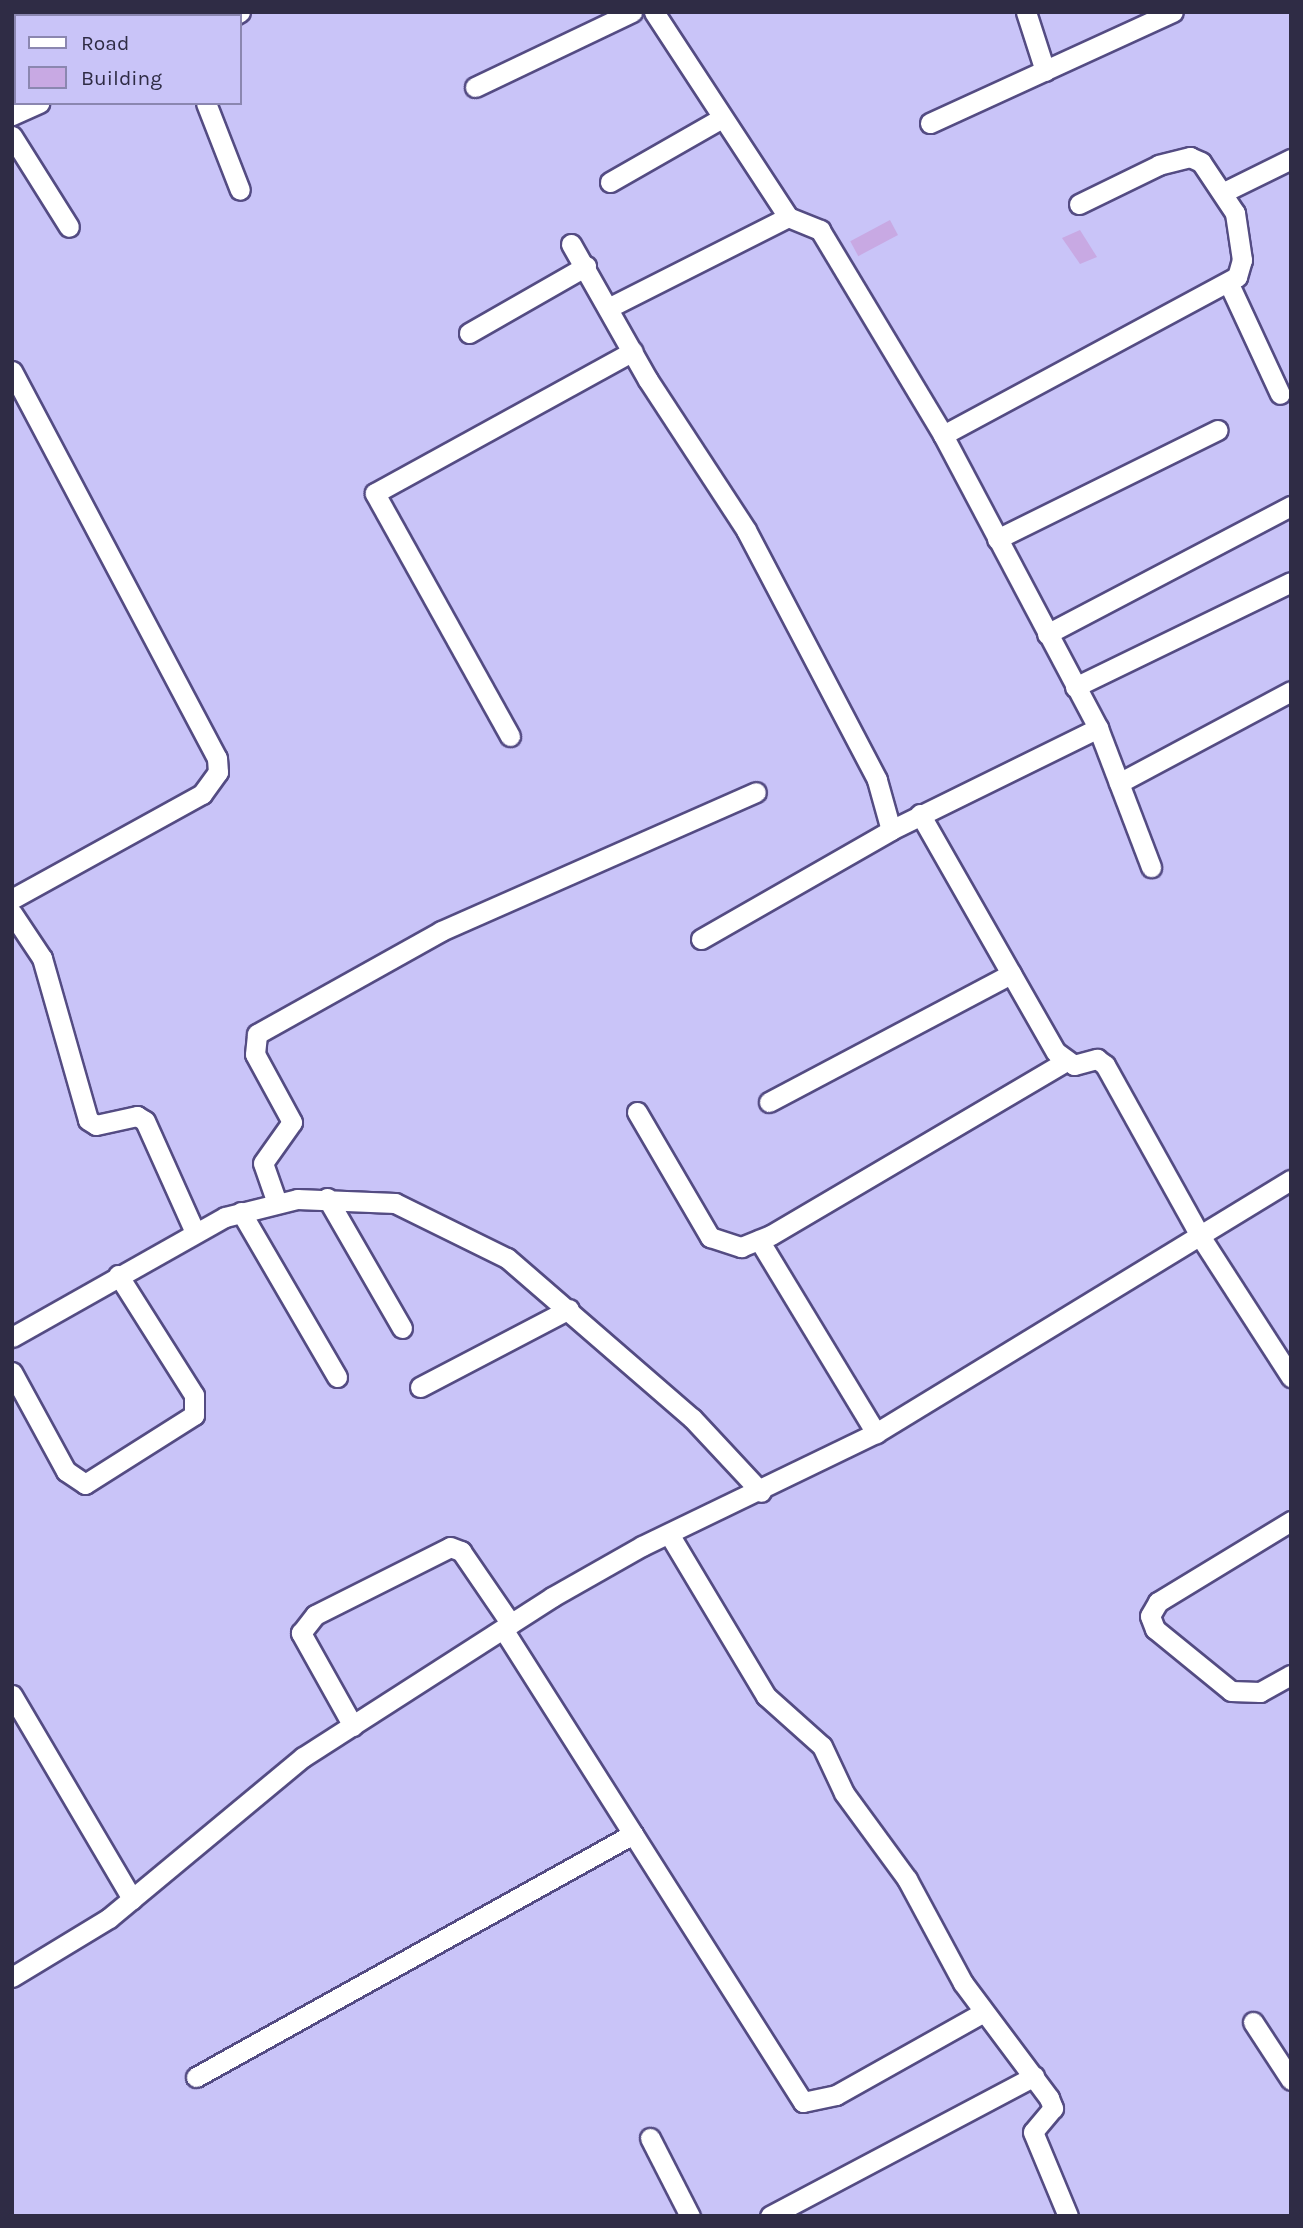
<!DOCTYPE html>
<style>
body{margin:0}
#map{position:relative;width:1303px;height:2228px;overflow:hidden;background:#c9c4f8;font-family:Karla,sans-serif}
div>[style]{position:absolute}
.building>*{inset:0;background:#c8a9e3;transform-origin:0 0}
.roads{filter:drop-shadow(2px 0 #544c83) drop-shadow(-2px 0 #544c83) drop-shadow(0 2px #544c83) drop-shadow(0 -2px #544c83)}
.minor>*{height:19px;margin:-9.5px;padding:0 9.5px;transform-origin:9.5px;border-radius:9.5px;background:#fff}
span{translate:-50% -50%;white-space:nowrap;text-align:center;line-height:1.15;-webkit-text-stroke:6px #c9c4f8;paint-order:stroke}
.frame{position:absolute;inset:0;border:14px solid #2f2c45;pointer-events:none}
.legend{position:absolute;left:14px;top:14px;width:228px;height:91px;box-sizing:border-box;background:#c9c4f8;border:2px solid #8b87b0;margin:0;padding:9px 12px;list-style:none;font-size:21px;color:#2f2c45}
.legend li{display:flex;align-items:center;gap:14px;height:35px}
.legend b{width:35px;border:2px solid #8b87b0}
</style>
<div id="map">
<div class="building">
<i style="left:890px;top:220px;width:17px;height:45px;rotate:62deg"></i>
<i style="clip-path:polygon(1080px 230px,1097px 257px,1080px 264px,1062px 238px)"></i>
</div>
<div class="roads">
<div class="minor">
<i style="left:654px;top:12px;width:245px;rotate:56.8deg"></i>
<i style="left:788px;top:217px;width:35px;rotate:22deg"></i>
<i style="left:820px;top:230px;width:239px;rotate:59deg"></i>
<i style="left:943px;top:435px;width:331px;rotate:62.1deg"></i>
<i style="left:1098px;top:728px;width:149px;rotate:69.1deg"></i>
<i style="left:1026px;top:12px;width:62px;rotate:72.1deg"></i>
<i style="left:233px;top:16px;width:8px;rotate:-30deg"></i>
<i style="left:475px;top:87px;width:174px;rotate:-25.5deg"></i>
<i style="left:206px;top:103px;width:93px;rotate:68.7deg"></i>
<i style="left:12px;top:115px;width:30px;rotate:-24deg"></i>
<i style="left:930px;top:123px;width:267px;rotate:-24.6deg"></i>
<i style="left:12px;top:136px;width:107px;rotate:57.9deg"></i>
<i style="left:610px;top:182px;width:127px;rotate:-29.8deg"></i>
<i style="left:1224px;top:192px;width:75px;rotate:-26.2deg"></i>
<i style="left:571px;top:244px;width:156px;rotate:60.5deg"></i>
<i style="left:648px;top:380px;width:179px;rotate:56.8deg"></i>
<i style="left:746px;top:530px;width:282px;rotate:62.3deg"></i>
<i style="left:877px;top:780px;width:52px;rotate:74.4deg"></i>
<i style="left:1229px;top:284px;width:121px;rotate:65.1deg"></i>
<i style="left:610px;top:307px;width:199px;rotate:-26.8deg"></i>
<i style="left:469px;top:333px;width:135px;rotate:-29.8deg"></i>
<i style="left:12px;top:371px;width:438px;rotate:62.1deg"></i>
<i style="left:217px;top:758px;width:14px;rotate:86deg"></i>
<i style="left:218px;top:772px;width:27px;rotate:126deg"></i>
<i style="left:202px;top:794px;width:217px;rotate:151.1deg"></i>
<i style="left:943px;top:435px;width:334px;rotate:-28.3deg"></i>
<i style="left:1237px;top:277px;width:18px;rotate:-74deg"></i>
<i style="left:1242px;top:260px;width:48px;rotate:-98.5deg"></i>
<i style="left:1235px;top:213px;width:61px;rotate:-123.7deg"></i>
<i style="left:1201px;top:162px;width:12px;rotate:-156deg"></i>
<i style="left:1190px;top:157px;width:32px;rotate:166deg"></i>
<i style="left:1159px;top:165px;width:89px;rotate:154deg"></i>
<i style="left:997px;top:539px;width:246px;rotate:-26.3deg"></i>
<i style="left:1047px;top:634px;width:276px;rotate:-27.7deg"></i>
<i style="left:1075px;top:687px;width:240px;rotate:-25.9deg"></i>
<i style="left:510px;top:736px;width:278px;rotate:-119.1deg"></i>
<i style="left:375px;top:493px;width:294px;rotate:-28.8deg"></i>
<i style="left:1119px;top:783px;width:195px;rotate:-28.1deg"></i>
<i style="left:920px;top:814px;width:274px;rotate:60.3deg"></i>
<i style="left:1056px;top:1052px;width:22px;rotate:36deg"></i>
<i style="left:1074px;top:1065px;width:24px;rotate:-15deg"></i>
<i style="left:1097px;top:1059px;width:10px;rotate:37deg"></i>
<i style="left:1105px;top:1065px;width:196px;rotate:60.9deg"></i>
<i style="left:1200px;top:1236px;width:168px;rotate:57.2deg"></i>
<i style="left:12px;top:913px;width:54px;rotate:56.3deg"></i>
<i style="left:42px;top:958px;width:168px;rotate:74.1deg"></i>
<i style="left:88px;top:1120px;width:9px;rotate:32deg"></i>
<i style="left:96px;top:1125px;width:42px;rotate:-12.4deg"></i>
<i style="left:137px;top:1116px;width:9px;rotate:32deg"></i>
<i style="left:145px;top:1121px;width:122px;rotate:65.8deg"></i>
<i style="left:701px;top:939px;width:219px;rotate:-29.8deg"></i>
<i style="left:891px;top:830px;width:231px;rotate:-26.2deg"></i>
<i style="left:769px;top:1102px;width:274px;rotate:-27.9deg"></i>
<i style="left:637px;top:1112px;width:145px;rotate:59.7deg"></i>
<i style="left:710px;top:1237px;width:33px;rotate:18deg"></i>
<i style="left:741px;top:1247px;width:32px;rotate:-22deg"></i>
<i style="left:771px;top:1235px;width:341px;rotate:-30.5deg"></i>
<i style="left:327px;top:1198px;width:150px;rotate:60deg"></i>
<i style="left:277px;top:1203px;width:42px;rotate:-109.3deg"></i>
<i style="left:263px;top:1163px;width:50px;rotate:-54.7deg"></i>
<i style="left:292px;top:1122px;width:77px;rotate:-118.6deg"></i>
<i style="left:255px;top:1054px;width:20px;rotate:-84deg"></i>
<i style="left:257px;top:1034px;width:211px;rotate:-29.2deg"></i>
<i style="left:441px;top:931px;width:344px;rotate:-23.8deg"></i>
<i style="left:241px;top:1212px;width:191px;rotate:59.8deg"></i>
<i style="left:759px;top:1240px;width:226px;rotate:58.8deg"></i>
<i style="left:12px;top:1337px;width:244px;rotate:-29.4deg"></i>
<i style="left:225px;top:1217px;width:74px;rotate:-14deg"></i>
<i style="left:297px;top:1199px;width:98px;rotate:2.3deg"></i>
<i style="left:395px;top:1203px;width:125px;rotate:26.2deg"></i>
<i style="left:507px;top:1258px;width:245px;rotate:40.9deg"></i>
<i style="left:692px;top:1418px;width:101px;rotate:47deg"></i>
<i style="left:12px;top:1372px;width:113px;rotate:61.4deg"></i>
<i style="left:66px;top:1471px;width:23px;rotate:34deg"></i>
<i style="left:85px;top:1484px;width:129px;rotate:-32.3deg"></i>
<i style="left:194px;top:1415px;width:20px;rotate:-90deg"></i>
<i style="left:194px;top:1395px;width:142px;rotate:-122.3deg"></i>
<i style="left:420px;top:1387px;width:168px;rotate:-27.6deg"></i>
<i style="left:1291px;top:1521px;width:156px;rotate:148.7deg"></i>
<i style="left:1158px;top:1602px;width:16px;rotate:120deg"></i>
<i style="left:1150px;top:1616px;width:14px;rotate:69deg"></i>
<i style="left:1155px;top:1629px;width:98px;rotate:39.2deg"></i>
<i style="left:1231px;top:1691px;width:29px;rotate:2deg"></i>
<i style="left:1260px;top:1692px;width:35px;rotate:-29deg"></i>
<i style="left:669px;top:1534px;width:189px;rotate:59.1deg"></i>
<i style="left:766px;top:1696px;width:75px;rotate:41.8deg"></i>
<i style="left:822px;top:1746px;width:52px;rotate:64.9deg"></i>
<i style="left:844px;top:1793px;width:107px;rotate:53.8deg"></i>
<i style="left:907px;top:1879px;width:118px;rotate:61.7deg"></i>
<i style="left:963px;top:1983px;width:144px;rotate:53.2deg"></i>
<i style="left:1049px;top:2098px;width:11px;rotate:68deg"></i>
<i style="left:1053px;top:2108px;width:31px;rotate:130deg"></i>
<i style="left:1033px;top:2132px;width:91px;rotate:67.4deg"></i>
<i style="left:503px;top:1629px;width:560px;rotate:57.62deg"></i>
<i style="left:803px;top:2102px;width:34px;rotate:-12deg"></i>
<i style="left:836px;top:2095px;width:167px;rotate:-29.3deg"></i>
<i style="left:12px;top:1695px;width:237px;rotate:59.5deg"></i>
<i style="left:353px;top:1726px;width:107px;rotate:-119.2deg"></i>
<i style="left:301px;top:1633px;width:23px;rotate:-52deg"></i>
<i style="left:315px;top:1615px;width:151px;rotate:-26.7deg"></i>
<i style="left:450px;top:1547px;width:12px;rotate:20deg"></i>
<i style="left:461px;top:1551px;width:88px;rotate:55.6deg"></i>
<i style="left:12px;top:1977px;width:114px;rotate:-31.3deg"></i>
<i style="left:109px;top:1918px;width:252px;rotate:-39.7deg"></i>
<i style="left:303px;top:1757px;width:296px;rotate:-32.7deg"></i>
<i style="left:552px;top:1597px;width:103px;rotate:-29.5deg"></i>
<i style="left:642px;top:1546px;width:260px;rotate:-25.8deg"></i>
<i style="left:876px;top:1433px;width:486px;rotate:-31.4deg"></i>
<i style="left:1253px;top:2022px;width:69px;rotate:56.8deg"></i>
<i style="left:196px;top:2077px;width:500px;rotate:-29.08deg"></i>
<i style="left:650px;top:2138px;width:88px;rotate:62.9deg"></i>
<i style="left:770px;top:2216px;width:299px;rotate:-27.9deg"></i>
</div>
</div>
<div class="frame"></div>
<ul class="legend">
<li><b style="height:9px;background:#fff"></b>Road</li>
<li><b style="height:19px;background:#c8a9e3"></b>Building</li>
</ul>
</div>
